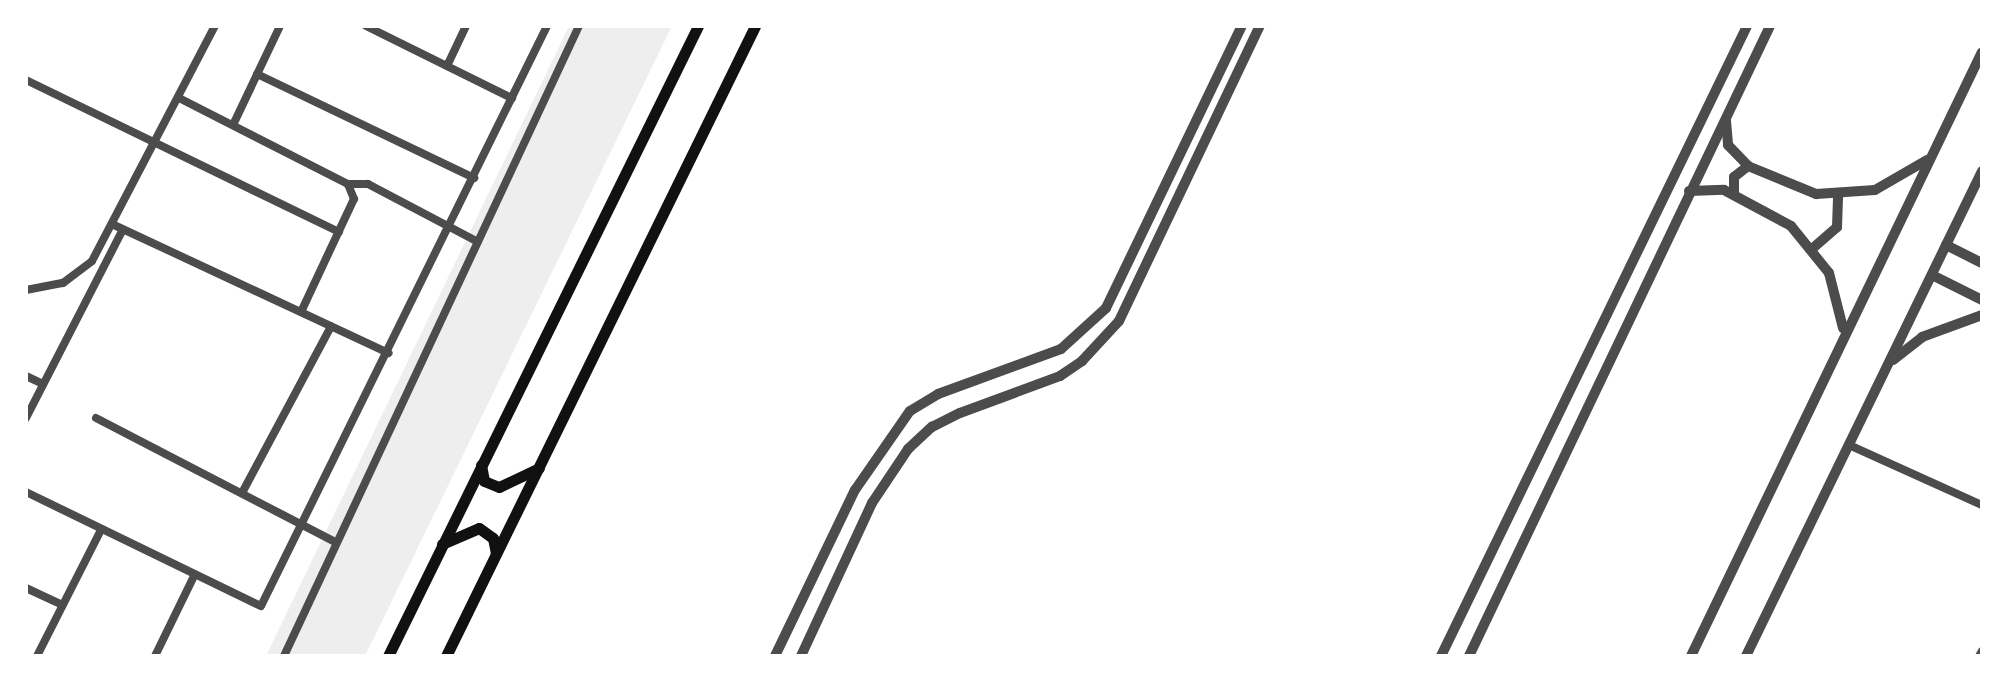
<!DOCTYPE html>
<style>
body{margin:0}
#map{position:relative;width:2008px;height:682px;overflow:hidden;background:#fff;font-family:"Golos Text",sans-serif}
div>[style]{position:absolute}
.green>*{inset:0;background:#eee}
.minor>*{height:8px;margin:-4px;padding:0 4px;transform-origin:4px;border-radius:4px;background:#4c4c4c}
.tertiary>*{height:10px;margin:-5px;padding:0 5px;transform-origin:5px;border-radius:5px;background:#4c4c4c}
.secondary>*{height:11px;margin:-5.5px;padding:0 5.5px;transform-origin:5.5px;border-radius:5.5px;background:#111}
span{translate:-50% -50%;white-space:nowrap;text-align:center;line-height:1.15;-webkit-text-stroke:6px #fff;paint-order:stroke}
.frame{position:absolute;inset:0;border:28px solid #fff;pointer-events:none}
</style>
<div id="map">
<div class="green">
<i style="clip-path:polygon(569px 26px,672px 26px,365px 656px,266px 656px)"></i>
</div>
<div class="minor">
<i style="left:366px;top:26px;width:163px;rotate:26.3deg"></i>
<i style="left:447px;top:66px;width:44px;rotate:-64.6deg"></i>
<i style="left:257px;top:74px;width:241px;rotate:25.6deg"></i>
<i style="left:26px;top:80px;width:348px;rotate:25.9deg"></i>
<i style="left:179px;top:98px;width:190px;rotate:27deg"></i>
<i style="left:348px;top:184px;width:20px"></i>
<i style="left:368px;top:184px;width:124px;rotate:27.8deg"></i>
<i style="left:233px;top:125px;width:110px;rotate:-64.6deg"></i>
<i style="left:114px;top:225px;width:303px;rotate:25deg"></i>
<i style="left:26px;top:290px;width:38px;rotate:-11deg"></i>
<i style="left:63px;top:283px;width:36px;rotate:-37deg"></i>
<i style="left:92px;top:261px;width:265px;rotate:-62.4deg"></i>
<i style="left:301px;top:312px;width:125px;rotate:-64.9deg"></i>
<i style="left:354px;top:199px;width:16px;rotate:-112deg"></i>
<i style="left:26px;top:376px;width:19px;rotate:25deg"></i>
<i style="left:26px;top:418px;width:212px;rotate:-62.8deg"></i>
<i style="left:96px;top:418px;width:267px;rotate:27.4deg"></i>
<i style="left:1849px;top:445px;width:146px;rotate:24.3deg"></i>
<i style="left:26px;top:492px;width:261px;rotate:25.9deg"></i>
<i style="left:261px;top:606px;width:647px;rotate:-63.75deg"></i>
<i style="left:242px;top:493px;width:189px;rotate:-61.9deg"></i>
<i style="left:26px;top:588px;width:40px;rotate:25deg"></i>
<i style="left:37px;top:656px;width:141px;rotate:-63.1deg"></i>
<i style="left:155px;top:656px;width:89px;rotate:-64deg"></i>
<i style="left:284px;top:656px;width:696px;rotate:-64.91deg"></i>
<i style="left:1979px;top:656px;width:6px;rotate:-59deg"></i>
</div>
<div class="tertiary">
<i style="left:1726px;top:121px;width:24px;rotate:85deg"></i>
<i style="left:1728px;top:145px;width:29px;rotate:46deg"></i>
<i style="left:1748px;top:166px;width:74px;rotate:22.4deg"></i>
<i style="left:1816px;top:194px;width:59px;rotate:-3.9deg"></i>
<i style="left:1875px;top:190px;width:60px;rotate:-30deg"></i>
<i style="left:1689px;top:191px;width:35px;rotate:-2deg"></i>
<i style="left:1724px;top:190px;width:76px;rotate:28.2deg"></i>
<i style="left:1791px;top:226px;width:60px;rotate:51deg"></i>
<i style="left:1829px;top:273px;width:57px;rotate:75.7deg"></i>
<i style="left:1734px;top:195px;width:18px;rotate:-90deg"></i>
<i style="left:1734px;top:177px;width:18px;rotate:-38deg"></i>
<i style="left:1946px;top:245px;width:40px;rotate:26.6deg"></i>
<i style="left:1813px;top:248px;width:32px;rotate:-41deg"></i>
<i style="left:1837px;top:227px;width:32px;rotate:-88deg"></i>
<i style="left:1932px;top:275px;width:56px;rotate:26.6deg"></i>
<i style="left:1893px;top:360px;width:37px;rotate:-38deg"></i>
<i style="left:1922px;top:337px;width:64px;rotate:-20.1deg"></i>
<i style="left:775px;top:656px;width:184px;rotate:-64.3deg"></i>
<i style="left:855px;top:490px;width:96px;rotate:-55.2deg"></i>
<i style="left:910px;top:411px;width:33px;rotate:-31deg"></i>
<i style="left:938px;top:394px;width:131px;rotate:-20.1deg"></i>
<i style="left:1061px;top:349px;width:61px;rotate:-42.3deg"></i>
<i style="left:1106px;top:308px;width:313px;rotate:-64.3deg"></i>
<i style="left:801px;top:656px;width:169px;rotate:-65.1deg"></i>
<i style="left:872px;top:503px;width:65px;rotate:-56.3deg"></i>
<i style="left:908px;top:449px;width:33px;rotate:-43deg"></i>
<i style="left:932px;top:427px;width:31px;rotate:-27deg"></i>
<i style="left:960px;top:413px;width:107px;rotate:-20.3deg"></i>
<i style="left:1060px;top:376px;width:27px;rotate:-34deg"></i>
<i style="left:1082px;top:361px;width:54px;rotate:-47.2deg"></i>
<i style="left:1119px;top:321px;width:327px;rotate:-64.5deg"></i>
<i style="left:1441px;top:656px;width:700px;rotate:-64.09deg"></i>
<i style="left:1469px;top:656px;width:698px;rotate:-64.46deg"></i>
<i style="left:1691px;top:656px;width:670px;rotate:-64.28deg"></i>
<i style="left:1746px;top:656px;width:539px;rotate:-64.05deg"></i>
</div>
<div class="secondary">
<i style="left:481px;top:465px;width:16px;rotate:79deg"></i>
<i style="left:484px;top:481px;width:16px;rotate:22deg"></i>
<i style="left:499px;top:487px;width:44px;rotate:-25.4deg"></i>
<i style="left:442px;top:544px;width:40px;rotate:-23.4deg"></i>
<i style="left:479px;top:528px;width:17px;rotate:36deg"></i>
<i style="left:493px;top:538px;width:16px;rotate:79deg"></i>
<i style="left:388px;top:656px;width:702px;rotate:-63.8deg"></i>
<i style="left:446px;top:656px;width:702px;rotate:-63.87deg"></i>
</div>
<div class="frame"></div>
</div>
